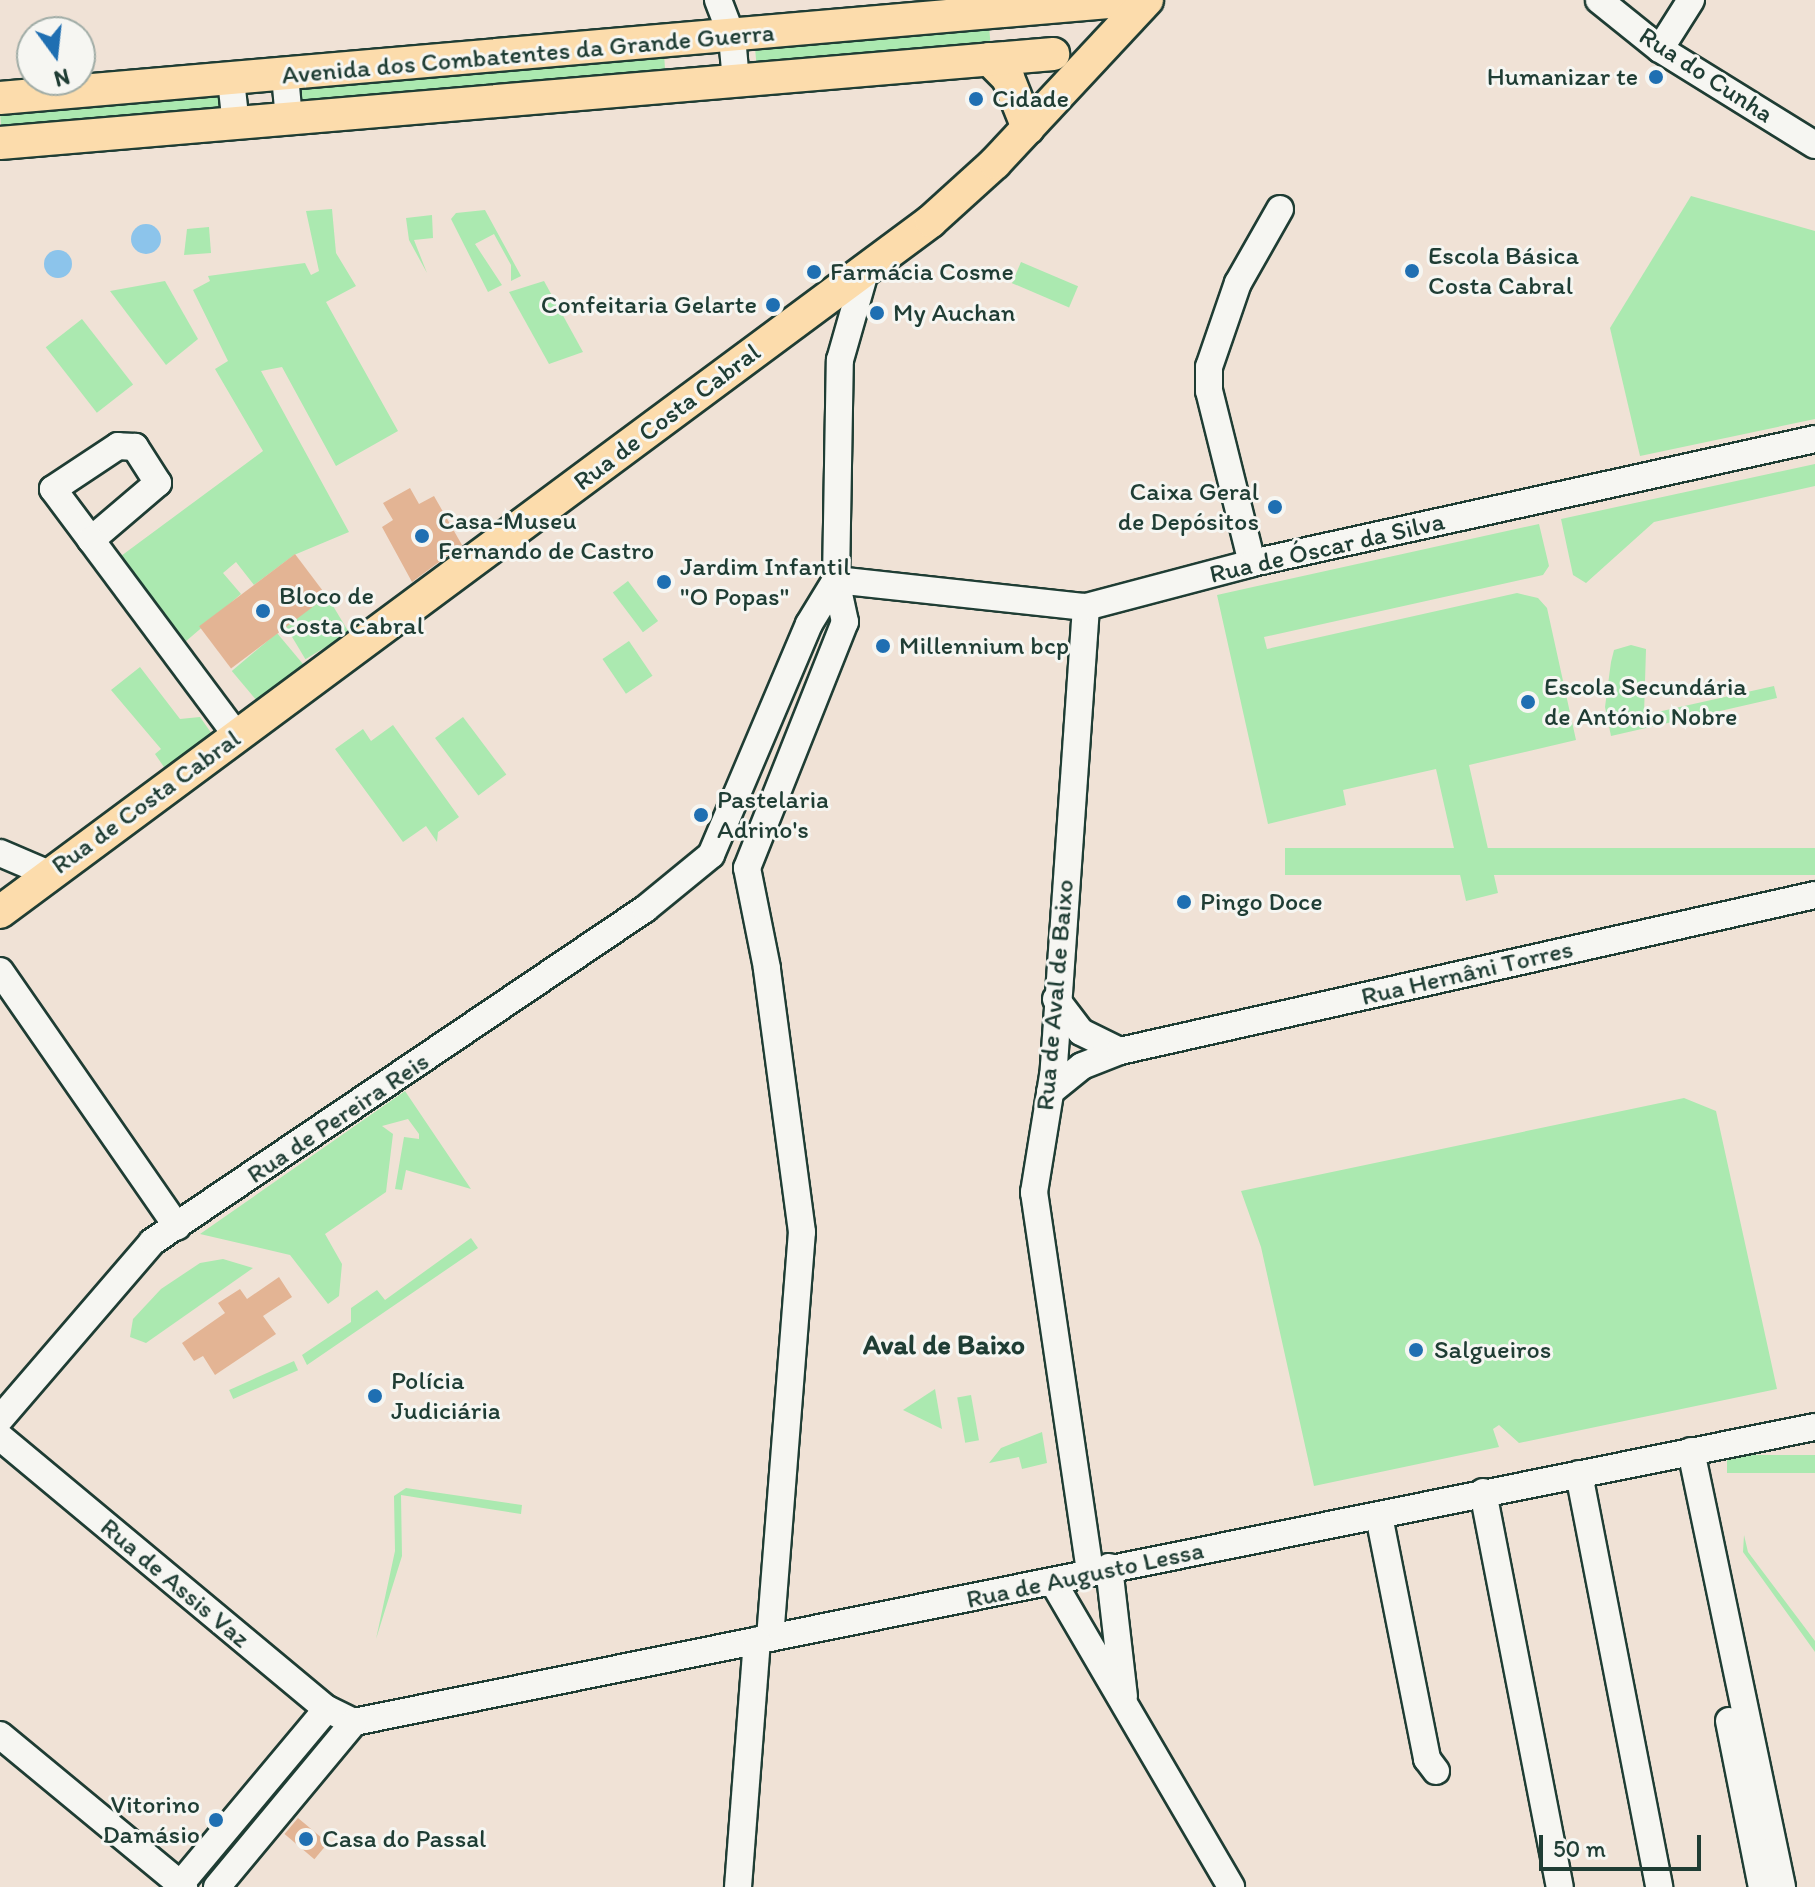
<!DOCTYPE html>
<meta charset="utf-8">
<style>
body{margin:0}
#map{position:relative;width:1815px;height:1887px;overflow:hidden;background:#f0e2d6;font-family:Itim,sans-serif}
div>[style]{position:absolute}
.green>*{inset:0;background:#abe9b0;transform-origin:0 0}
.water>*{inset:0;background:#8cc4eb}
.round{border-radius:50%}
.building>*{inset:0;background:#e3b494;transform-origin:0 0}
.roads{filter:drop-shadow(2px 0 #1f3d34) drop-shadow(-2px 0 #1f3d34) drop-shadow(0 2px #1f3d34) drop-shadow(0 -2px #1f3d34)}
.minor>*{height:26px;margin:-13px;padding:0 13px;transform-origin:13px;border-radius:13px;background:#f6f6f2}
.major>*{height:32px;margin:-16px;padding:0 16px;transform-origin:16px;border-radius:16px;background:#fcdcac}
.dots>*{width:22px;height:22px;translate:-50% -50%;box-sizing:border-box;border:4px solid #f6f6f2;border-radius:50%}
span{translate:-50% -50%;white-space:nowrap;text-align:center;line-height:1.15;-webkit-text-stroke:6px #f6f6f2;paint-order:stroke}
.street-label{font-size:26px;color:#1f3d34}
.poi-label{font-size:26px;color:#1f3d34}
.right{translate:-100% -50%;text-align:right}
.left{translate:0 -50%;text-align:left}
.neighbourhood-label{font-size:28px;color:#1f3d34;font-weight:700}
.north{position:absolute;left:16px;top:16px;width:80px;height:80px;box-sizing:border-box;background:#f6f6f2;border:2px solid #a0aca6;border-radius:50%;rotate:165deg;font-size:22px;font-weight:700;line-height:32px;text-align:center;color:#1f3d34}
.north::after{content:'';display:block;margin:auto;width:28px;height:36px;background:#1f6fb2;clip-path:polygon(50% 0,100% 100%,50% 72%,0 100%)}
.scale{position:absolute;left:1539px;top:1835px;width:162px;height:36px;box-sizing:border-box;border:4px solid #1f3d34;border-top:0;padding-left:10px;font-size:24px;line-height:28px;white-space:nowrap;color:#1f3d34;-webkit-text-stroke:6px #f6f6f2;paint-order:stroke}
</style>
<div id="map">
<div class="green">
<i style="left:989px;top:26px;width:24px;height:235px;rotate:85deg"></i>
<i style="left:664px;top:54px;width:26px;height:365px;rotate:86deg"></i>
<i style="left:221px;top:92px;width:24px;height:222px;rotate:85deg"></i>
<i style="clip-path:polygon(1691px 196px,1815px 231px,1815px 419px,1640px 456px,1610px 328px)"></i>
<i style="clip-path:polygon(332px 209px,336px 253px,356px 286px,326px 302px,398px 431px,336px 466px,282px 367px,261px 371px,349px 532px,294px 555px,254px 585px,236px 562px,223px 573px,241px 594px,185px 642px,121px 556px,263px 451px,215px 369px,228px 361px,193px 290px,210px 281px,208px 276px,305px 263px,311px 275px,319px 271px,306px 211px)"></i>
<i style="clip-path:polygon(485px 210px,521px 276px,511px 281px,511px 265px,494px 234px,475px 244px,502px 285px,488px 292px,451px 219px,456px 213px)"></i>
<i style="clip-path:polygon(432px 215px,433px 238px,414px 240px,427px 273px,409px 240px,406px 218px)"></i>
<i style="clip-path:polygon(209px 227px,211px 253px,184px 255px,187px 229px)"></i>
<i style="left:1021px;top:262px;width:62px;height:23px;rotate:23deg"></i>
<i style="clip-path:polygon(165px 281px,198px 339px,166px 365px,110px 291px)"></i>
<i style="clip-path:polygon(544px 281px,583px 352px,549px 364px,509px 292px)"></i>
<i style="left:82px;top:319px;width:83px;height:46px;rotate:52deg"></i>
<i style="clip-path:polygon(1815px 464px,1815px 486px,1654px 522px,1586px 583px,1573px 575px,1561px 519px)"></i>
<i style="clip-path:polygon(1539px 524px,1549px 566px,1543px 575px,1264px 637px,1267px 649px,1517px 593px,1538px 598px,1547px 608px,1576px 740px,1469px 765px,1498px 893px,1466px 901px,1436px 769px,1343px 790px,1346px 805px,1268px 824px,1217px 595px)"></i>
<i style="left:628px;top:581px;width:50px;height:19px;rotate:53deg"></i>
<i style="left:327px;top:596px;width:43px;height:51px;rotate:59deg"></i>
<i style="left:277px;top:633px;width:43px;height:59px;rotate:50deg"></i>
<i style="left:629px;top:641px;width:42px;height:32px;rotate:56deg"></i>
<i style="clip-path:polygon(1631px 645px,1646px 649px,1644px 715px,1774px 686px,1777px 698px,1611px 736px,1605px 707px,1611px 662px,1614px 650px)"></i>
<i style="clip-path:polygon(140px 667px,180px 719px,200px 717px,212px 734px,166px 770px,155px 754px,161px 749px,111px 690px)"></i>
<i style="left:463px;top:717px;width:72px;height:35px;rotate:53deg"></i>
<i style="clip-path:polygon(393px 725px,459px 817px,438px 832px,437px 842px,426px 826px,403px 842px,335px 749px,363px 729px,371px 741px)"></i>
<i style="left:1815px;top:848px;width:27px;height:530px;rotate:90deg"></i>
<i style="clip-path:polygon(405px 1091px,471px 1189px,406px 1170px,402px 1190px,395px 1189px,404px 1137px,419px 1139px,419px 1134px,408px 1119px,382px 1126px,393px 1134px,386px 1192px,325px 1234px,342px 1264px,339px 1296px,328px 1304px,290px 1255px,200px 1234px)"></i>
<i style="clip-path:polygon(1684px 1098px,1716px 1111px,1777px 1389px,1519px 1443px,1499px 1425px,1493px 1429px,1499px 1447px,1314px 1486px,1261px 1247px,1241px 1191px)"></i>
<i style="clip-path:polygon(471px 1238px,478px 1248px,307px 1365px,302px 1355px,351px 1322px,351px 1308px,377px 1290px,385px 1300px)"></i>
<i style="clip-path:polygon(223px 1259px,253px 1268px,146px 1343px,130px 1337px,133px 1319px,161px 1289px,200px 1263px)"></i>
<i style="left:294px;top:1361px;width:10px;height:71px;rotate:66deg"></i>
<i style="clip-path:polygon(935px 1389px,942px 1429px,903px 1410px)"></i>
<i style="left:971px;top:1395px;width:46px;height:14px;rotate:80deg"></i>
<i style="clip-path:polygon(1042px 1432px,1047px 1463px,1022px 1469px,1019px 1457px,989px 1463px,1001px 1448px)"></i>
<i style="left:1815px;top:1455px;width:18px;height:88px;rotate:90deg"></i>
<i style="clip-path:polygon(406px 1488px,522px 1505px,521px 1514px,401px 1495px,402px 1556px,376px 1639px,395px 1551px,394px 1496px)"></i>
<i style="clip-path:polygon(1744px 1535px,1748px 1552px,1815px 1641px,1815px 1652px,1743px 1552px)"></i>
</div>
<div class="water">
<i class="round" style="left:131px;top:224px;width:30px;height:30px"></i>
<i class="round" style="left:44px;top:250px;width:28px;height:28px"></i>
</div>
<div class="building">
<i style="clip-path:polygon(410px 488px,419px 504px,434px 496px,462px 545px,412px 582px,382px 527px,393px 520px,383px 503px)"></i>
<i style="left:295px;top:554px;width:53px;height:120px;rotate:53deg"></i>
<i style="clip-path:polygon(279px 1277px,292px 1297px,263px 1316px,276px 1334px,215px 1375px,203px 1356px,194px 1361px,182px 1343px,225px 1313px,218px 1303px,240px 1289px,247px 1299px)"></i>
<i style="left:298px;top:1818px;width:39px;height:21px;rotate:40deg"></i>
</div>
<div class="roads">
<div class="minor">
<i style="left:718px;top:0;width:40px;rotate:69deg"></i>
<i style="left:732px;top:37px;width:44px;rotate:84.8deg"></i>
<i style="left:1599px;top:0;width:78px;rotate:38.8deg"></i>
<i style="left:1660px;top:49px;width:182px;rotate:31.8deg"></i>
<i style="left:1660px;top:49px;width:58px;rotate:-57.7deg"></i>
<i style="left:285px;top:75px;width:45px;rotate:84.9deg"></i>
<i style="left:231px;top:80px;width:45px;rotate:83.7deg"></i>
<i style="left:91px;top:540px;width:88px;rotate:-40.4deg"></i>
<i style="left:158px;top:483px;width:43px;rotate:-122.6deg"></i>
<i style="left:135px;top:447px;width:17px;rotate:-177deg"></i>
<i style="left:118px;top:446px;width:78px;rotate:146.5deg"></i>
<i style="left:53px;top:489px;width:64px;rotate:53.3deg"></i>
<i style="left:91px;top:540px;width:244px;rotate:53.3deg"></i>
<i style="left:1252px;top:563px;width:177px;rotate:-104deg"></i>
<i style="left:1209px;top:391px;width:24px;rotate:-90deg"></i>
<i style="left:1209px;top:367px;width:89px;rotate:-71deg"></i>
<i style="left:1238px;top:283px;width:85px;rotate:-60.4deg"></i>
<i style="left:1086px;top:607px;width:469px;rotate:94deg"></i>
<i style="left:1053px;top:1075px;width:119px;rotate:99.2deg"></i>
<i style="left:1034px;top:1192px;width:384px;rotate:81.6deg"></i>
<i style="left:0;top:853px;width:51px;rotate:23.1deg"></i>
<i style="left:0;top:971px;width:311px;rotate:55.3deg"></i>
<i style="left:1056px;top:999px;width:41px;rotate:52.9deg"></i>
<i style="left:1081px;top:1032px;width:43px;rotate:26deg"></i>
<i style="left:1050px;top:1092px;width:41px;rotate:-39.1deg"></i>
<i style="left:1082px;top:1066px;width:41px;rotate:-21.5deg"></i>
<i style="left:1120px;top:1051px;width:712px;rotate:-12.65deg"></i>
<i style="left:0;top:1419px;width:233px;rotate:-49.3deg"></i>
<i style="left:152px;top:1242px;width:595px;rotate:-34.04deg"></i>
<i style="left:645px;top:909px;width:85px;rotate:-39.3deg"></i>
<i style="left:711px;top:855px;width:251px;rotate:-67deg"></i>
<i style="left:809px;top:624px;width:52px;rotate:-58.5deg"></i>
<i style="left:836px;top:580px;width:251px;rotate:6.2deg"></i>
<i style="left:1086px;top:607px;width:172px;rotate:-14.8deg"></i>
<i style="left:1252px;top:563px;width:576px;rotate:-12.42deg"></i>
<i style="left:0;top:1437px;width:425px;rotate:39.8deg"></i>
<i style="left:327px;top:1709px;width:30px;rotate:26deg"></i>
<i style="left:1691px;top:1451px;width:445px;rotate:78.2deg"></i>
<i style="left:1579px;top:1474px;width:421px;rotate:79deg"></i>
<i style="left:1483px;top:1492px;width:402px;rotate:79deg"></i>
<i style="left:1379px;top:1516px;width:248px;rotate:78.8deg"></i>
<i style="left:1427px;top:1759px;width:15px;rotate:53deg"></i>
<i style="left:1109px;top:1567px;width:130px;rotate:83.4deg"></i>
<i style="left:1053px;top:1582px;width:353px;rotate:59.7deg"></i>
<i style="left:770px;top:1638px;width:407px;rotate:-85.5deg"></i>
<i style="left:802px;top:1232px;width:266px;rotate:-97.6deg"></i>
<i style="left:767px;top:968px;width:102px;rotate:-101.3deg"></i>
<i style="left:747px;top:868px;width:265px;rotate:-68.3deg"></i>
<i style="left:845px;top:622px;width:43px;rotate:-102.1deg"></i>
<i style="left:836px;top:580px;width:220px;rotate:-89deg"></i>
<i style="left:840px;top:360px;width:91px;rotate:-74.1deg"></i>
<i style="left:1729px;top:1721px;width:169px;rotate:78.8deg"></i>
<i style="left:354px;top:1722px;width:1490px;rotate:-11.42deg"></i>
<i style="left:0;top:1735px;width:239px;rotate:39.6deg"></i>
<i style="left:178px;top:1887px;width:232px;rotate:-50.1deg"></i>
<i style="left:217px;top:1887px;width:214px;rotate:-50.3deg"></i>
<i style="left:738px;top:1887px;width:247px;rotate:-85.6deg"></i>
</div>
<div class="major">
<i style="left:989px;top:59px;width:27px;rotate:45deg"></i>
<i style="left:1008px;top:78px;width:54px;rotate:68.2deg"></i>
<i style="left:0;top:98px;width:1136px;rotate:-4.95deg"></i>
<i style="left:0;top:143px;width:1057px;rotate:-4.83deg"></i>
<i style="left:0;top:912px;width:1159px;rotate:-36.58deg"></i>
<i style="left:931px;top:221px;width:86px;rotate:-42.2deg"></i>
<i style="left:995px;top:163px;width:223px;rotate:-47deg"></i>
</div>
</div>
<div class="dots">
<i style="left:1656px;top:77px;background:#1f6fb2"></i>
<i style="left:976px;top:99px;background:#1f6fb2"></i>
<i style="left:1412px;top:271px;background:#1f6fb2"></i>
<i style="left:814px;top:272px;background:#1f6fb2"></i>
<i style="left:773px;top:305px;background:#1f6fb2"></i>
<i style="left:877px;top:313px;background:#1f6fb2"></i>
<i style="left:1275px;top:507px;background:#1f6fb2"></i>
<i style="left:422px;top:536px;background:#1f6fb2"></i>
<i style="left:664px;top:582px;background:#1f6fb2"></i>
<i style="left:263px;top:611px;background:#1f6fb2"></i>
<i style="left:883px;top:646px;background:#1f6fb2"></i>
<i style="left:1528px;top:702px;background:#1f6fb2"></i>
<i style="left:701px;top:815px;background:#1f6fb2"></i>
<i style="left:1184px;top:902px;background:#1f6fb2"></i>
<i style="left:1416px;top:1350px;background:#1f6fb2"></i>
<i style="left:375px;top:1396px;background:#1f6fb2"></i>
<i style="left:216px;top:1820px;background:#1f6fb2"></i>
<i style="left:306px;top:1839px;background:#1f6fb2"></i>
</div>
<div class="street-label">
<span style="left:528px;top:54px;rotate:-5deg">Avenida dos Combatentes da Grande Guerra</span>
<span style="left:1706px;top:75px;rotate:33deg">Rua do Cunha</span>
<span style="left:667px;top:417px;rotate:-37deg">Rua de Costa Cabral</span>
<span style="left:1327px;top:548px;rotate:-13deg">Rua de Óscar da Silva</span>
<span style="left:146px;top:802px;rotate:-36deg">Rua de Costa Cabral</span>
<span style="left:1467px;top:973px;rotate:-13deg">Rua Hernâni Torres</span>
<span style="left:1055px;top:995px;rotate:-85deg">Rua de Aval de Baixo</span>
<span style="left:338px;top:1118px;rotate:-34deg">Rua de Pereira Reis</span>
<span style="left:1085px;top:1575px;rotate:-12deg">Rua de Augusto Lessa</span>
<span style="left:175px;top:1583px;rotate:40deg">Rua de Assis Vaz</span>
</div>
<div class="poi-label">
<span class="right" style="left:1638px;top:77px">Humanizar te</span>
<span class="left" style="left:992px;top:99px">Cidade</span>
<span class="left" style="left:1428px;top:271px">Escola Básica<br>Costa Cabral</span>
<span class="left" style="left:830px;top:272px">Farmácia Cosme</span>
<span class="right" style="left:757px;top:305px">Confeitaria Gelarte</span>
<span class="left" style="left:893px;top:313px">My Auchan</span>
<span class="right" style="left:1259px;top:507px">Caixa Geral<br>de Depósitos</span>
<span class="left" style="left:438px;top:536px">Casa-Museu<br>Fernando de Castro</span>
<span class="left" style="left:680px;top:582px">Jardim Infantil<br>"O Popas"</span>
<span class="left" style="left:279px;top:611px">Bloco de<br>Costa Cabral</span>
<span class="left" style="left:899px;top:646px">Millennium bcp</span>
<span class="left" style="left:1544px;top:702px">Escola Secundária<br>de António Nobre</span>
<span class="left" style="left:717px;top:815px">Pastelaria<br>Adrino's</span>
<span class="left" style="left:1200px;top:902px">Pingo Doce</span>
<span class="left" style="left:1434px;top:1350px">Salgueiros</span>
<span class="left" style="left:391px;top:1396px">Polícia<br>Judiciária</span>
<span class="right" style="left:200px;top:1820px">Vitorino<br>Damásio</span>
<span class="left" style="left:322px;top:1839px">Casa do Passal</span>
</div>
<div class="neighbourhood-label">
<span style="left:944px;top:1344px">Aval de Baixo</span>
</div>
<div class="north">N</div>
<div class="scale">50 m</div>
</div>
